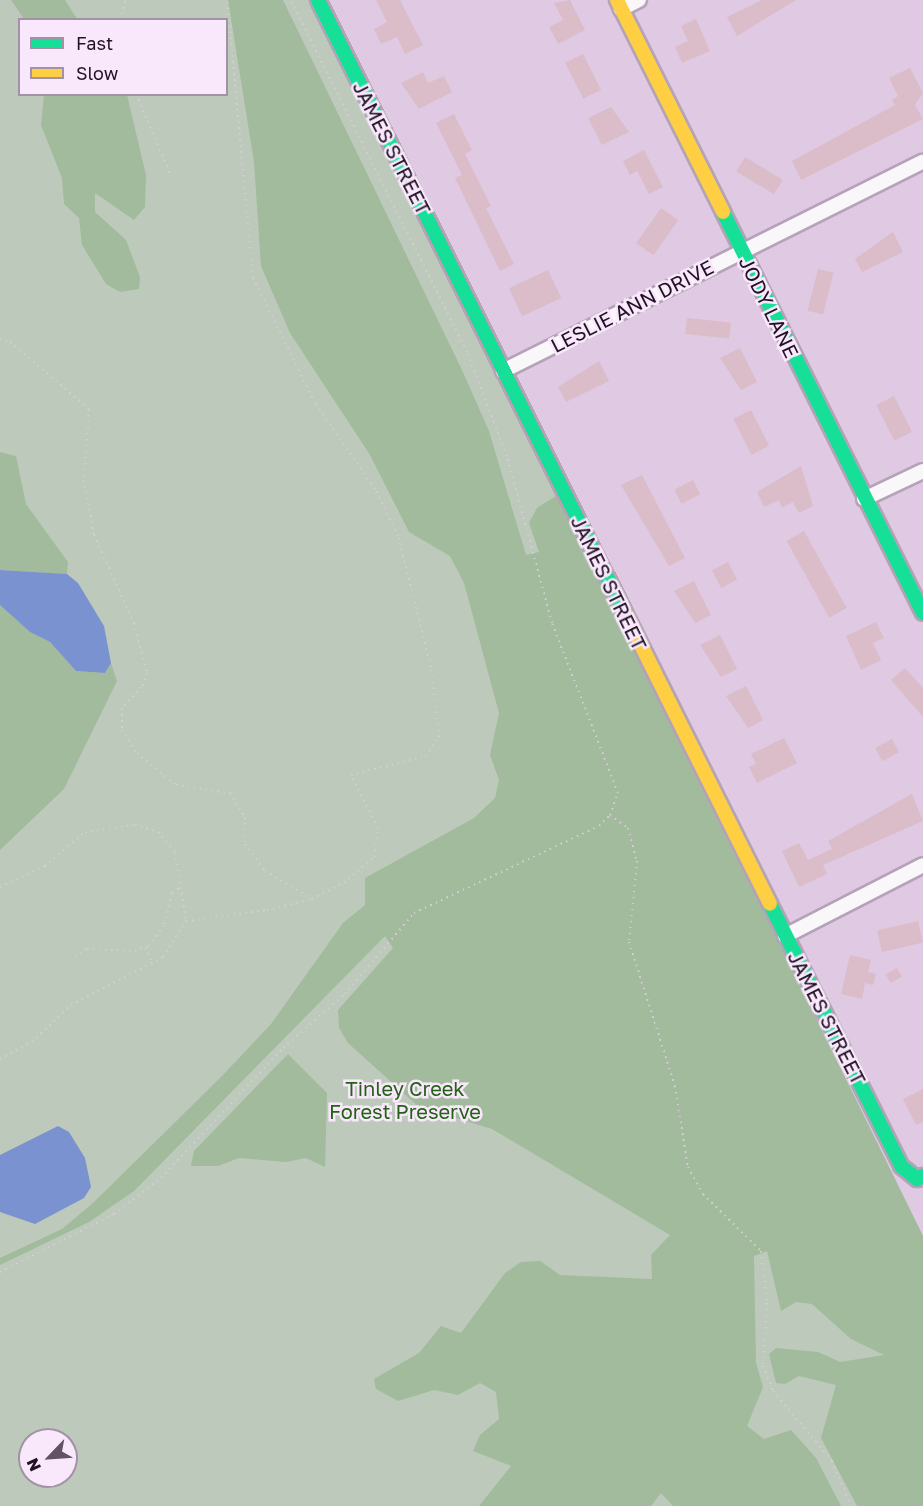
<!DOCTYPE html>
<style>
body{margin:0}
#map{position:relative;width:923px;height:1506px;overflow:hidden;background:#dfc9e3;font-family:"Golos Text",sans-serif}
div>[style]{position:absolute}
.green>*{inset:0;background:#bdcabb}
.forest>*{inset:0;background:#a1bb9c}
.water>*{inset:0;background:#7a92cf}
.building>*{inset:0;background:#dbbdc9;transform-origin:0 0}
.path>*{height:2px;margin-top:-1px;transform-origin:0;background:repeating-linear-gradient(90deg,#d4cdd5 0 1.5px,transparent 0 6px)}
.roads{filter:drop-shadow(2px 0 #b4a3b7) drop-shadow(-2px 0 #b4a3b7) drop-shadow(0 2px #b4a3b7) drop-shadow(0 -2px #b4a3b7)}
.street>*{height:14px;margin:-7px;padding:0 7px;transform-origin:7px;border-radius:7px;background:#faf7fb}
.fast>*{height:14px;margin:-7px;padding:0 7px;transform-origin:7px;border-radius:7px;background:#16e098}
.slow>*{height:14px;margin:-7px;padding:0 7px;transform-origin:7px;border-radius:7px;background:#ffcf43}
span{translate:-50% -50%;white-space:nowrap;text-align:center;line-height:1.15;-webkit-text-stroke:5px #f9e8fc;paint-order:stroke}
.street-label{font-size:20px;color:#201123}
.park-label{font-size:20px;color:#236216}
.legend{position:absolute;left:18px;top:18px;width:210px;height:78px;box-sizing:border-box;background:#f9e8fc;border:2px solid #a292a5;margin:0;padding:8px 10px;list-style:none;font-size:18px;color:#201123}
.legend li{display:flex;align-items:center;gap:12px;height:30px}
.legend b{width:30px;border:2px solid #a292a5}
.north{position:absolute;left:18px;top:1428px;width:60px;height:60px;box-sizing:border-box;background:#f9e8fc;border:2px solid #a292a5;border-radius:50%;rotate:245deg;font-size:16px;font-weight:700;line-height:24px;text-align:center;color:#201123}
.north::after{content:'';display:block;margin:auto;width:21px;height:27px;background:#635166;clip-path:polygon(50% 0,100% 100%,50% 72%,0 100%)}
</style>
<div id="map">
<div class="green">
<i style="clip-path:polygon(evenodd,0 0,316px 0,923px 1236px,923px 1506px,0 1506px,0 0,20px 20px,226px 20px,226px 94px,20px 94px,20px 20px,0 0,30px 1440px,66px 1440px,66px 1476px,30px 1476px,30px 1440px)"></i>
</div>
<div class="forest">
<i style="clip-path:polygon(11px 0,65px 0,77px 19px,24px 19px)"></i>
<i style="clip-path:polygon(228px 0,283px 0,462px 370px,489px 431px,526px 555px,539px 552px,529px 523px,537px 508px,559px 494px,923px 1236px,923px 1506px,857px 1506px,821px 1438px,836px 1385px,799px 1376px,785px 1384px,776px 1383px,769px 1354px,776px 1348px,818px 1352px,840px 1362px,884px 1355px,851px 1339px,812px 1304px,796px 1302px,781px 1311px,767px 1251px,754px 1256px,756px 1363px,763px 1387px,747px 1426px,764px 1439px,791px 1430px,816px 1458px,841px 1506px,673px 1506px,661px 1493px,651px 1506px,479px 1506px,511px 1466px,473px 1451px,480px 1435px,499px 1419px,496px 1392px,480px 1383px,458px 1395px,434px 1390px,398px 1401px,376px 1389px,374px 1379px,419px 1353px,441px 1326px,461px 1333px,505px 1273px,521px 1262px,540px 1261px,560px 1275px,652px 1279px,651px 1255px,670px 1235px,492px 1129px,419px 1107px,348px 1043px,339px 1028px,338px 1010px,393px 948px,385px 936px,134px 1191px,89px 1222px,0 1265px,0 1258px,62px 1229px,93px 1203px,221px 1077px,271px 1024px,343px 923px,365px 905px,365px 878px,474px 818px,495px 798px,499px 780px,490px 755px,499px 713px,464px 583px,450px 556px,409px 532px,370px 455px,290px 333px,261px 266px,254px 162px)"></i>
<i style="clip-path:polygon(44px 95px,127px 95px,146px 175px,145px 207px,134px 220px,95px 193px,95px 212px,126px 240px,140px 277px,139px 289px,120px 292px,106px 284px,82px 245px,79px 218px,64px 204px,62px 178px,41px 125px)"></i>
<i style="clip-path:polygon(0 452px,16px 456px,26px 504px,68px 562px,67px 574px,0 570px)"></i>
<i style="clip-path:polygon(0 605px,30px 632px,50px 642px,76px 671px,105px 673px,111px 663px,117px 681px,64px 789px,0 850px)"></i>
<i style="clip-path:polygon(288px 1054px,327px 1093px,325px 1167px,306px 1158px,286px 1162px,239px 1158px,218px 1166px,191px 1166px,194px 1151px)"></i>
</div>
<div class="water">
<i style="clip-path:polygon(0 570px,67px 574px,78px 583px,104px 626px,111px 663px,105px 673px,76px 671px,50px 642px,30px 632px,0 605px)"></i>
<i style="clip-path:polygon(58px 1126px,69px 1132px,85px 1158px,91px 1187px,84px 1198px,35px 1224px,0 1212px,0 1155px)"></i>
</div>
<div class="building">
<i style="clip-path:polygon(376px 0,400px 0,423px 45px,405px 54px,397px 37px,381px 44px,374px 29px,387px 22px)"></i>
<i style="clip-path:polygon(570px 0,585px 30px,558px 44px,549px 27px,563px 20px,554px 3px)"></i>
<i style="clip-path:polygon(762px 0,796px 0,737px 36px,727px 17px)"></i>
<i style="clip-path:polygon(696px 19px,710px 51px,682px 63px,675px 47px,688px 41px,681px 26px)"></i>
<i style="left:583px;top:54px;width:40px;height:20px;rotate:63deg"></i>
<i style="clip-path:polygon(910px 68px,923px 93px,915px 105px,923px 119px,801px 180px,792px 161px,895px 105px,892px 100px,898px 96px,889px 78px)"></i>
<i style="clip-path:polygon(423px 72px,428px 83px,444px 76px,452px 92px,419px 109px,401px 83px)"></i>
<i style="clip-path:polygon(611px 107px,629px 132px,602px 145px,588px 118px)"></i>
<i style="clip-path:polygon(454px 114px,472px 150px,465px 154px,491px 206px,486px 208px,514px 264px,500px 271px,455px 178px,462px 175px,436px 123px)"></i>
<i style="clip-path:polygon(644px 150px,663px 187px,649px 194px,637px 171px,630px 175px,623px 161px)"></i>
<i style="left:745px;top:157px;width:44px;height:17px;rotate:31deg"></i>
<i style="left:661px;top:208px;width:21px;height:43px;rotate:35deg"></i>
<i style="clip-path:polygon(893px 232px,903px 252px,862px 272px,855px 259px)"></i>
<i style="left:818px;top:269px;width:16px;height:43px;rotate:14deg"></i>
<i style="left:548px;top:270px;width:31px;height:43px;rotate:65deg"></i>
<i style="left:687px;top:318px;width:44px;height:16px;rotate:6deg"></i>
<i style="clip-path:polygon(740px 348px,757px 382px,741px 390px,720px 358px)"></i>
<i style="clip-path:polygon(599px 361px,609px 381px,566px 402px,558px 387px)"></i>
<i style="left:894px;top:396px;width:40px;height:20px;rotate:63deg"></i>
<i style="left:751px;top:410px;width:40px;height:20px;rotate:63deg"></i>
<i style="clip-path:polygon(801px 466px,813px 506px,799px 513px,793px 502px,782px 508px,779px 500px,764px 507px,757px 492px)"></i>
<i style="clip-path:polygon(642px 475px,685px 558px,669px 566px,621px 485px)"></i>
<i style="left:693px;top:480px;width:16px;height:21px;rotate:63deg"></i>
<i style="left:804px;top:531px;width:88px;height:20px;rotate:61deg"></i>
<i style="left:728px;top:562px;width:20px;height:18px;rotate:63deg"></i>
<i style="clip-path:polygon(694px 581px,711px 615px,695px 623px,674px 591px)"></i>
<i style="clip-path:polygon(876px 622px,884px 638px,873px 643px,881px 660px,861px 670px,846px 636px)"></i>
<i style="clip-path:polygon(720px 635px,737px 669px,721px 677px,700px 645px)"></i>
<i style="clip-path:polygon(905px 668px,923px 688px,923px 717px,891px 680px)"></i>
<i style="clip-path:polygon(746px 686px,763px 720px,748px 728px,726px 696px)"></i>
<i style="clip-path:polygon(784px 738px,797px 763px,757px 783px,749px 767px,756px 764px,751px 754px)"></i>
<i style="left:892px;top:739px;width:15px;height:19px;rotate:62deg"></i>
<i style="clip-path:polygon(912px 794px,923px 821px,823px 865px,827px 874px,799px 887px,782px 851px,799px 843px,808px 860px,832px 849px,828px 841px)"></i>
<i style="left:918px;top:921px;width:22px;height:42px;rotate:77deg"></i>
<i style="clip-path:polygon(850px 955px,871px 960px,868px 972px,876px 974px,873px 985px,865px 983px,862px 999px,841px 994px)"></i>
<i style="left:897px;top:968px;width:10px;height:13px;rotate:61deg"></i>
<i style="clip-path:polygon(923px 1089px,923px 1122px,916px 1125px,903px 1099px)"></i>
</div>
<div class="path">
<i style="left:120px;top:20px;width:21px;rotate:-73deg"></i>
<i style="left:136px;top:94px;width:86px;rotate:66.7deg"></i>
<i style="left:0;top:339px;width:10px;rotate:17deg"></i>
<i style="left:10px;top:342px;width:104px;rotate:40.3deg"></i>
<i style="left:89px;top:409px;width:71px;rotate:94deg"></i>
<i style="left:84px;top:480px;width:56px;rotate:79.7deg"></i>
<i style="left:94px;top:535px;width:97px;rotate:65.6deg"></i>
<i style="left:134px;top:623px;width:52px;rotate:75.4deg"></i>
<i style="left:147px;top:673px;width:15px;rotate:110deg"></i>
<i style="left:142px;top:687px;width:29px;rotate:134deg"></i>
<i style="left:122px;top:708px;width:22px;rotate:90deg"></i>
<i style="left:122px;top:730px;width:27px;rotate:57deg"></i>
<i style="left:137px;top:753px;width:50px;rotate:39.4deg"></i>
<i style="left:176px;top:785px;width:55px;rotate:8.4deg"></i>
<i style="left:230px;top:793px;width:28px;rotate:58deg"></i>
<i style="left:245px;top:817px;width:27px;rotate:90deg"></i>
<i style="left:245px;top:844px;width:34px;rotate:53deg"></i>
<i style="left:265px;top:871px;width:55px;rotate:30.8deg"></i>
<i style="left:610px;top:815px;width:22px;rotate:36deg"></i>
<i style="left:628px;top:828px;width:34px;rotate:75deg"></i>
<i style="left:637px;top:861px;width:81px;rotate:95.6deg"></i>
<i style="left:629px;top:942px;width:151px;rotate:72.3deg"></i>
<i style="left:675px;top:1086px;width:82px;rotate:80.9deg"></i>
<i style="left:688px;top:1167px;width:31px;rotate:61deg"></i>
<i style="left:703px;top:1194px;width:81px;rotate:44.5deg"></i>
<i style="left:761px;top:1251px;width:52px;rotate:83.4deg"></i>
<i style="left:767px;top:1303px;width:63px;rotate:93.6deg"></i>
<i style="left:763px;top:1366px;width:27px;rotate:68deg"></i>
<i style="left:773px;top:1391px;width:92px;rotate:49.9deg"></i>
<i style="left:832px;top:1461px;width:49px;rotate:67.1deg"></i>
<i style="left:0;top:887px;width:50px;rotate:-25deg"></i>
<i style="left:45px;top:866px;width:52px;rotate:-40.4deg"></i>
<i style="left:85px;top:832px;width:50px;rotate:-8deg"></i>
<i style="left:135px;top:825px;width:24px;rotate:17deg"></i>
<i style="left:158px;top:832px;width:26px;rotate:50deg"></i>
<i style="left:175px;top:852px;width:70px;rotate:80.9deg"></i>
<i style="left:145px;top:948px;width:16px;rotate:63deg"></i>
<i style="left:75px;top:957px;width:14px;rotate:-34deg"></i>
<i style="left:87px;top:949px;width:48px;rotate:2.4deg"></i>
<i style="left:135px;top:951px;width:15px;rotate:-20deg"></i>
<i style="left:149px;top:946px;width:27px;rotate:-54deg"></i>
<i style="left:165px;top:924px;width:33px;rotate:-78deg"></i>
<i style="left:172px;top:892px;width:10px;rotate:-29deg"></i>
<i style="left:0;top:1059px;width:36px;rotate:-28deg"></i>
<i style="left:32px;top:1042px;width:54px;rotate:-43.5deg"></i>
<i style="left:71px;top:1005px;width:104px;rotate:-27.6deg"></i>
<i style="left:163px;top:957px;width:43px;rotate:-57.4deg"></i>
<i style="left:186px;top:921px;width:82px;rotate:-7.7deg"></i>
<i style="left:267px;top:910px;width:46px;rotate:-13.7deg"></i>
<i style="left:312px;top:899px;width:36px;rotate:-27deg"></i>
<i style="left:344px;top:883px;width:40px;rotate:-41deg"></i>
<i style="left:374px;top:857px;width:29px;rotate:-82deg"></i>
<i style="left:378px;top:828px;width:59px;rotate:-117deg"></i>
<i style="left:351px;top:775px;width:77px;rotate:-14.2deg"></i>
<i style="left:426px;top:756px;width:23px;rotate:-56deg"></i>
<i style="left:439px;top:737px;width:70px;rotate:-96.5deg"></i>
<i style="left:431px;top:667px;width:135px;rotate:-104.1deg"></i>
<i style="left:398px;top:536px;width:52px;rotate:-116.1deg"></i>
<i style="left:375px;top:489px;width:105px;rotate:-124.9deg"></i>
<i style="left:315px;top:403px;width:140px;rotate:-116.4deg"></i>
<i style="left:253px;top:278px;width:279px;rotate:-95.3deg"></i>
<i style="left:0;top:1272px;width:128px;rotate:-27deg"></i>
<i style="left:114px;top:1214px;width:59px;rotate:-37.5deg"></i>
<i style="left:161px;top:1178px;width:178px;rotate:-46.8deg"></i>
<i style="left:283px;top:1048px;width:82px;rotate:-41.1deg"></i>
<i style="left:345px;top:994px;width:106px;rotate:-49.6deg"></i>
<i style="left:414px;top:913px;width:204px;rotate:-25.2deg"></i>
<i style="left:599px;top:826px;width:16px;rotate:-45deg"></i>
<i style="left:610px;top:815px;width:23px;rotate:-70deg"></i>
<i style="left:618px;top:793px;width:182px;rotate:-111.2deg"></i>
<i style="left:552px;top:623px;width:173px;rotate:-105.1deg"></i>
<i style="left:507px;top:456px;width:111px;rotate:-111deg"></i>
<i style="left:467px;top:352px;width:394px;rotate:-116.6deg"></i>
</div>
<div class="roads">
<div class="street">
<i style="left:621px;top:9px;width:20px;rotate:-27deg"></i>
<i style="left:503px;top:371px;width:469px;rotate:-26.5deg"></i>
<i style="left:864px;top:499px;width:65px;rotate:-25.4deg"></i>
<i style="left:785px;top:936px;width:155px;rotate:-27.2deg"></i>
</div>
<div class="fast">
<i style="left:318px;top:0;width:683px;rotate:63.4deg"></i>
<i style="left:723px;top:212px;width:448px;rotate:63.5deg"></i>
<i style="left:770px;top:904px;width:293px;rotate:63.4deg"></i>
<i style="left:901px;top:1166px;width:21px;rotate:39deg"></i>
<i style="left:917px;top:1179px;width:7px;rotate:-27deg"></i>
</div>
<div class="slow">
<i style="left:617px;top:0;width:237px;rotate:63.4deg"></i>
<i style="left:624px;top:611px;width:327px;rotate:63.5deg"></i>
</div>
</div>
<div class="street-label">
<span style="left:392px;top:148px;rotate:63deg">JAMES STREET</span>
<span style="left:632px;top:306px;rotate:-27deg">LESLIE ANN DRIVE</span>
<span style="left:769px;top:307px;rotate:64deg">JODY LANE</span>
<span style="left:609px;top:583px;rotate:64deg">JAMES STREET</span>
<span style="left:827px;top:1018px;rotate:63deg">JAMES STREET</span>
</div>
<div class="park-label">
<span style="left:405px;top:1100px">Tinley Creek<br>Forest Preserve</span>
</div>
<ul class="legend">
<li><b style="height:8px;background:#16e098"></b>Fast</li>
<li><b style="height:8px;background:#ffcf43"></b>Slow</li>
</ul>
<div class="north">N</div>
</div>
